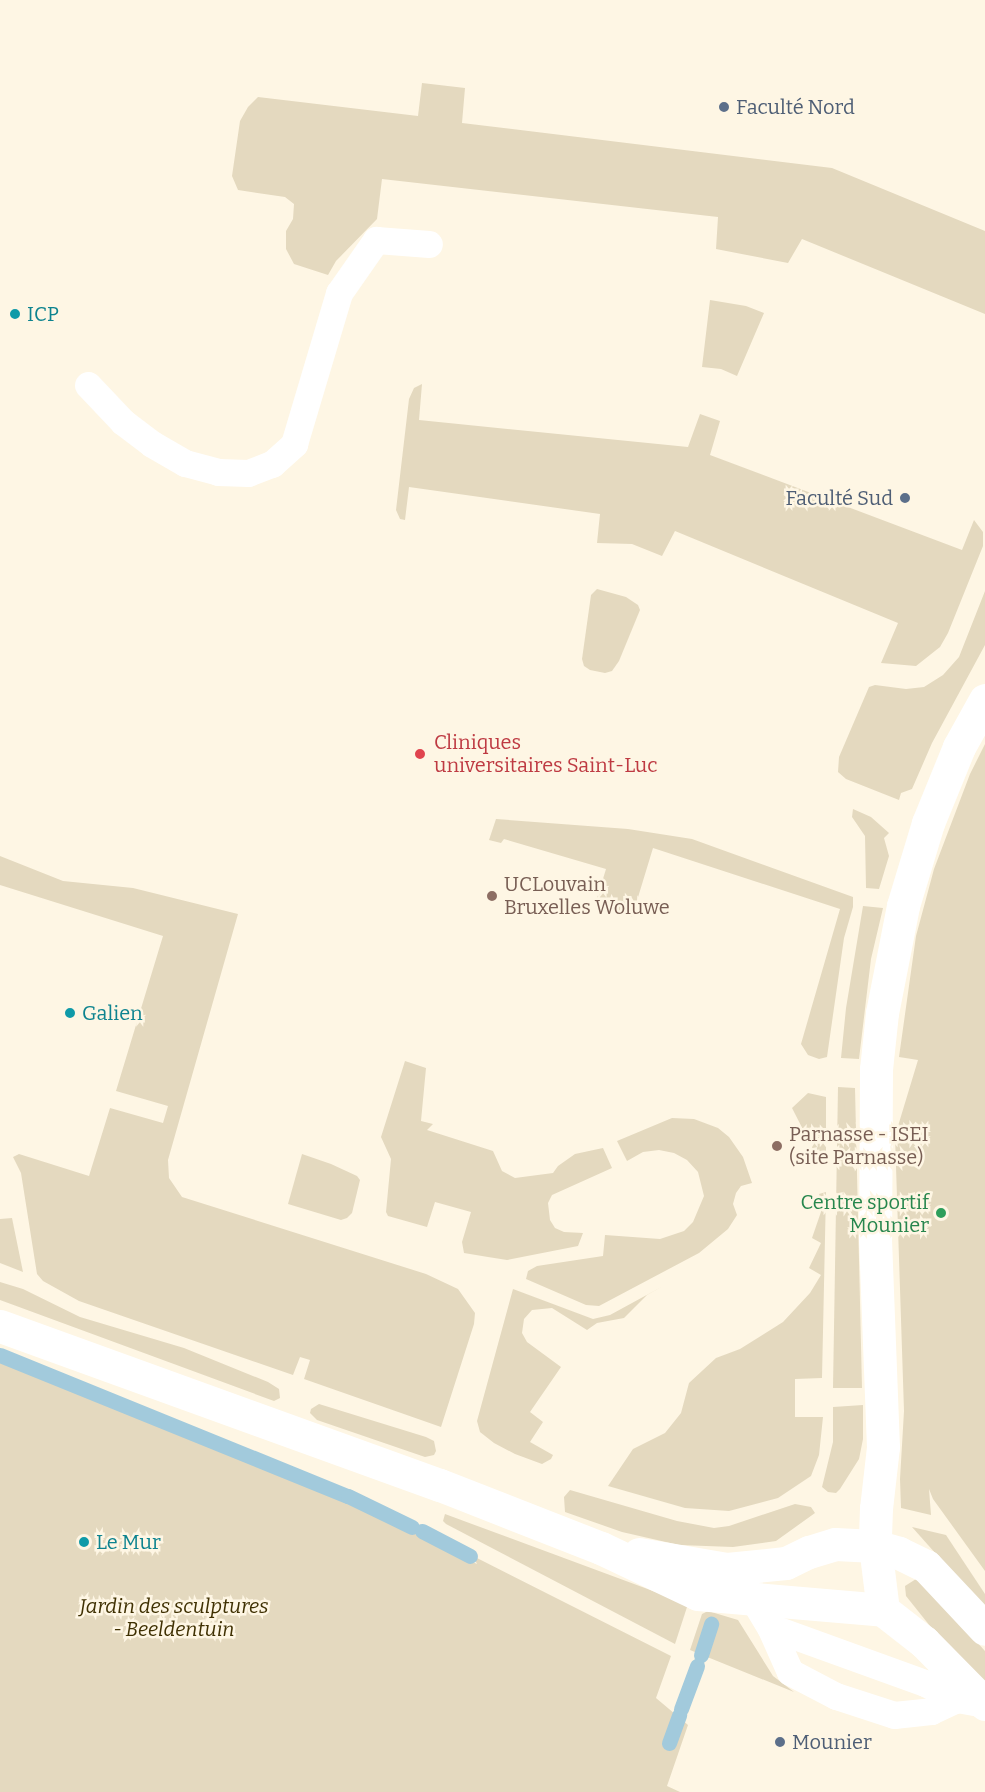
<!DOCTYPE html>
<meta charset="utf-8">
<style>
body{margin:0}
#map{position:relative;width:985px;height:1792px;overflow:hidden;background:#fef6e4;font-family:Bitter,serif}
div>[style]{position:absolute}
.green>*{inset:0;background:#e4d9bf}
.stream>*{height:15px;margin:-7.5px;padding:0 7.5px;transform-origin:7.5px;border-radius:7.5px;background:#a2cadc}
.service>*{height:27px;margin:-13.5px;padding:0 13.5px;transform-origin:13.5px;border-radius:13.5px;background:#fff}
.minor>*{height:33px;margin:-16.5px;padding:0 16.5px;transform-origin:16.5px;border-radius:16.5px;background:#fff}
.tertiary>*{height:33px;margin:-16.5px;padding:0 16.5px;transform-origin:16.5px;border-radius:16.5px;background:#fff}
.dots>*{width:16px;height:16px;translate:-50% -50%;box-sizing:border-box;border:3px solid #fef6e4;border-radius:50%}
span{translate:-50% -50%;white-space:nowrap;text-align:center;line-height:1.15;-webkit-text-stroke:5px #fef6e4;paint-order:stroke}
.service-label{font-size:20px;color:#4e5e75}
.left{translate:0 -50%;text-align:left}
.right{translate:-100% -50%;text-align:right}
.culture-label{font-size:20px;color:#0d838f}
.health-label{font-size:20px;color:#be3a42}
.education-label{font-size:20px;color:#785e54}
.leisure-label{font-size:20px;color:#27864d}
.park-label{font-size:20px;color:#3f3002;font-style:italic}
</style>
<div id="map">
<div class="green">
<i style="clip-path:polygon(422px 83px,465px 88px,462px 123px,832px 168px,985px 231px,985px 314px,802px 239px,788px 263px,716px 249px,718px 217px,382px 179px,377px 219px,336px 261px,328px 275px,294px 264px,286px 249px,286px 231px,293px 219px,294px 204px,285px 197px,238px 190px,232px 176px,240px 121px,248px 107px,258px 97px,418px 116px)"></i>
<i style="clip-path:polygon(710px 300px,746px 306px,764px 313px,737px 376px,721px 369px,702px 367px)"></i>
<i style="clip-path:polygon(422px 384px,419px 420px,688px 447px,700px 414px,720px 421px,710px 455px,962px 550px,974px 520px,983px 532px,983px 546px,948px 633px,940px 647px,916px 666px,881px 663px,898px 623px,675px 531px,662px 556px,632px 544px,597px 543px,600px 514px,409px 487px,405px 520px,400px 519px,396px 510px,409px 399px,414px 388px)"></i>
<i style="clip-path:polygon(597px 589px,626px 597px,638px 605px,640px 610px,619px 661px,612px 671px,605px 673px,590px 670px,584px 666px,582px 659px,591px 595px)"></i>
<i style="clip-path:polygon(985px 591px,985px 645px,932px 743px,912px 789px,901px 793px,899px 800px,846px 779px,838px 772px,839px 757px,869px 687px,875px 685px,906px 689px,924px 687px,943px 675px,959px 657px)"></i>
<i style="clip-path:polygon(985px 744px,985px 1571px,933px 1499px,929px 1489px,931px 1515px,901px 1508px,900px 1479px,904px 1411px,895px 1136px,918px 1060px,899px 1057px,916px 936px,934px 869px,970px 774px)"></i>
<i style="clip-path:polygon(853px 809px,871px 817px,889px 833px,884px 838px,889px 856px,879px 889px,866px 888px,865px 836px,852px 817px)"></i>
<i style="clip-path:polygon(496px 819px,628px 829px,692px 839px,853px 897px,853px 907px,844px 938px,827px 1057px,819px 1059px,808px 1055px,801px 1044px,840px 909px,653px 848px,632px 917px,595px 905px,606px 869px,504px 839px,501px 843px,489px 840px)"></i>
<i style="clip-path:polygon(0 856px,63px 881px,133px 888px,238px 914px,168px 1160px,169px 1178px,182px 1197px,426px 1274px,458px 1289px,475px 1313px,474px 1324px,441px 1427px,304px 1379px,310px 1360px,300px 1357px,293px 1375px,79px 1301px,43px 1281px,37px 1274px,21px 1173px,13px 1157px,19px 1154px,89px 1176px,110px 1108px,163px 1123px,168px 1106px,116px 1091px,163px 936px,0 885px)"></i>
<i style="clip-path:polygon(863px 906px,883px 908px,871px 959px,859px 1059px,841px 1058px,846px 1008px)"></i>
<i style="clip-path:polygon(405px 1061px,426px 1068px,421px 1121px,433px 1124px,427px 1130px,493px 1151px,502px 1171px,515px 1178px,553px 1173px,558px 1166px,575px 1154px,603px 1148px,612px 1168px,552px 1195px,548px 1203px,550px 1220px,555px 1228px,564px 1232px,583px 1233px,578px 1246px,507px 1260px,488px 1257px,464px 1253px,462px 1242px,471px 1212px,435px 1202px,427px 1227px,388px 1216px,386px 1212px,391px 1159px,381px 1137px)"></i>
<i style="clip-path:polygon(838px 1087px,855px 1088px,862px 1388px,833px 1388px)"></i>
<i style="clip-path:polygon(808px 1093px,826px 1097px,826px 1163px,812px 1166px,810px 1159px,816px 1158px,815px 1153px,792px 1108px)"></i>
<i style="clip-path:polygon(672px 1118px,694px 1119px,718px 1128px,729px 1137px,743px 1157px,752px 1183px,741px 1186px,736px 1193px,733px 1204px,737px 1215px,728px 1229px,699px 1253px,599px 1306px,586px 1305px,526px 1279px,528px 1271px,537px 1266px,603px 1256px,605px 1235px,660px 1239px,684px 1231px,693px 1222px,704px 1196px,698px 1172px,687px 1160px,674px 1153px,659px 1150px,643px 1152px,627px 1161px,617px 1141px)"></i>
<i style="clip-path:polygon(302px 1154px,331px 1164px,357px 1176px,360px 1180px,352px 1213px,347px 1218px,341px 1220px,288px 1204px)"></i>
<i style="clip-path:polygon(826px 1192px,822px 1378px,795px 1379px,795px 1417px,823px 1417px,819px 1455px,811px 1476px,778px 1498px,729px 1511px,685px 1508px,608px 1486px,633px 1449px,665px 1433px,681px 1413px,689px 1383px,716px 1358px,740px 1349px,783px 1322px,810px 1293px,821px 1275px,809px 1268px,821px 1243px,812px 1238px,823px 1206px,819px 1194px)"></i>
<i style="clip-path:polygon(12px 1218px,23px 1272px,0 1263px,0 1219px)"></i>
<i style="clip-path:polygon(0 1282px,23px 1289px,80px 1317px,184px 1348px,268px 1382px,279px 1389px,280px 1398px,274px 1401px,0 1300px)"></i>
<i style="clip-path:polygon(665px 1285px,647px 1295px,624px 1318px,597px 1323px,587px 1330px,552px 1308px,532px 1310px,524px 1319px,522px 1333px,527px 1342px,561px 1367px,530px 1412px,543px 1422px,530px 1442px,553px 1455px,551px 1459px,542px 1464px,515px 1454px,494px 1443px,480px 1432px,477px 1421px,513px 1289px,593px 1319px,610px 1315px)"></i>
<i style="clip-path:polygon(0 1361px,364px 1509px,477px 1564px,473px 1556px,671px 1656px,656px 1698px,688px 1725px,667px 1786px,680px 1792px,0 1792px)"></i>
<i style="clip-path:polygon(319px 1404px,426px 1437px,434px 1441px,436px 1451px,434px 1455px,425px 1457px,317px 1420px,310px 1413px,311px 1409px)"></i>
<i style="clip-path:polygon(863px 1405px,863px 1439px,859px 1459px,840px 1489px,836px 1493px,828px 1492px,822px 1487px,833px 1442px,833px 1407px)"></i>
<i style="clip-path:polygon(570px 1490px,677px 1521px,714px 1528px,729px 1526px,795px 1504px,811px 1507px,815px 1513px,776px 1541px,733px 1547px,679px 1545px,622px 1532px,565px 1512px,564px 1497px)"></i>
<i style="clip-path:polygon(445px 1514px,688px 1604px,675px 1644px,446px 1524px,443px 1521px)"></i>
<i style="clip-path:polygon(912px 1527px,946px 1535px,985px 1594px,985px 1609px)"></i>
<i style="clip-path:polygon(916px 1579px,922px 1582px,985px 1651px,985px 1681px,950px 1651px,906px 1596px,905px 1586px)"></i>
<i style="clip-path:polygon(708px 1611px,738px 1620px,773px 1676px,794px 1692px,690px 1650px,702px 1614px)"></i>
</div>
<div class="stream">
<i style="left:0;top:1355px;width:375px;rotate:22.1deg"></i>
<i style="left:348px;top:1496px;width:71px;rotate:25.8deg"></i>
<i style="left:422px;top:1531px;width:54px;rotate:27.5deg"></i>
<i style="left:701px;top:1655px;width:33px;rotate:-72deg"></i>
<i style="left:681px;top:1709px;width:46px;rotate:-69.6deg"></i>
<i style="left:669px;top:1743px;width:30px;rotate:-70deg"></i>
</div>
<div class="service">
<i style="left:88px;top:385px;width:51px;rotate:46.6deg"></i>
<i style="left:123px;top:422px;width:36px;rotate:37deg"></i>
<i style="left:152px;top:444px;width:38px;rotate:30deg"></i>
<i style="left:185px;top:463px;width:34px;rotate:15deg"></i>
<i style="left:218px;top:472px;width:30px;rotate:2deg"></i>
<i style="left:248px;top:473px;width:26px;rotate:-21deg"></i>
<i style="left:272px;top:464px;width:30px;rotate:-42deg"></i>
<i style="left:294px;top:444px;width:158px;rotate:-73.4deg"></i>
<i style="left:339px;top:293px;width:65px;rotate:-55.1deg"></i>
<i style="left:376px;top:240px;width:53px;rotate:4.3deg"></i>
<i style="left:753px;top:1599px;width:33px;rotate:59deg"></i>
<i style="left:770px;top:1627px;width:165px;rotate:19.9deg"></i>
<i style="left:925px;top:1683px;width:36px;rotate:27deg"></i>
<i style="left:957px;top:1699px;width:28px;rotate:10deg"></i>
<i style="left:770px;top:1627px;width:49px;rotate:66deg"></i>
<i style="left:790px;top:1672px;width:52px;rotate:27.6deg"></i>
<i style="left:836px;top:1696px;width:61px;rotate:18.1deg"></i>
<i style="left:894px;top:1715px;width:37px;rotate:-6deg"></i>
<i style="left:931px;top:1711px;width:29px;rotate:-25deg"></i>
</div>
<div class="minor">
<i style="left:0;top:1326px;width:468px;rotate:19.9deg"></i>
<i style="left:440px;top:1485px;width:173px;rotate:21.4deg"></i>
<i style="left:601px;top:1548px;width:107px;rotate:25.4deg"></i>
<i style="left:698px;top:1594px;width:186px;rotate:4.9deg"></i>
<i style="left:639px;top:1554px;width:89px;rotate:9.7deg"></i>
<i style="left:727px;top:1569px;width:59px;rotate:-5.8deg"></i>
<i style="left:786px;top:1563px;width:25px;rotate:-26deg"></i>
<i style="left:809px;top:1552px;width:27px;rotate:-17deg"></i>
<i style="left:835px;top:1544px;width:40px;rotate:2.9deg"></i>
</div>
<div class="tertiary">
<i style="left:985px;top:700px;width:54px;rotate:119deg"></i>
<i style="left:959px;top:747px;width:82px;rotate:112.2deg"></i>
<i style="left:928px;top:823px;width:87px;rotate:106.8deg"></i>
<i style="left:903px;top:906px;width:109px;rotate:101.1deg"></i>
<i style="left:882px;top:1013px;width:56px;rotate:96.1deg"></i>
<i style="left:876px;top:1069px;width:170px;rotate:90.3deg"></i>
<i style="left:875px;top:1239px;width:208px;rotate:87.8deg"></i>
<i style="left:883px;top:1447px;width:61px;rotate:96.5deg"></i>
<i style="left:876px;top:1508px;width:38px;rotate:92deg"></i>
<i style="left:875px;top:1546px;width:64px;rotate:82.9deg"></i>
<i style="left:883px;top:1610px;width:52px;rotate:38deg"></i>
<i style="left:924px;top:1642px;width:87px;rotate:45.5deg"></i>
<i style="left:875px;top:1546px;width:25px;rotate:16deg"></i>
<i style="left:899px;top:1553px;width:30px;rotate:26deg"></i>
<i style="left:926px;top:1566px;width:86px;rotate:46.9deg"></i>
</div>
<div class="dots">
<i style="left:724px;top:107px;background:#5c6f8a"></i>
<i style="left:15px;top:314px;background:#0f9aa8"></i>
<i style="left:905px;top:498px;background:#5c6f8a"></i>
<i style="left:420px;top:754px;background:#e0444e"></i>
<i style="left:492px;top:896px;background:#8d6e63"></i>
<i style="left:70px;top:1013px;background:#0f9aa8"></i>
<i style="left:777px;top:1146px;background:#8d6e63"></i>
<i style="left:941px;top:1213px;background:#2e9e5b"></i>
<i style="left:84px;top:1542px;background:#0f9aa8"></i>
<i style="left:780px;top:1742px;background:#5c6f8a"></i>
</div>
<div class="service-label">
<span class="left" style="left:736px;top:107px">Faculté Nord</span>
<span class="right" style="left:893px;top:498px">Faculté Sud</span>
<span class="left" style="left:792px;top:1742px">Mounier</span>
</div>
<div class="culture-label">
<span class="left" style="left:27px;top:314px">ICP</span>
<span class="left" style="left:82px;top:1013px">Galien</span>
<span class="left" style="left:96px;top:1542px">Le Mur</span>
</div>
<div class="health-label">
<span class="left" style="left:434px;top:754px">Cliniques<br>universitaires Saint-Luc</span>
</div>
<div class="education-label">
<span class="left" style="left:504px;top:896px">UCLouvain<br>Bruxelles Woluwe</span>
<span class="left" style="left:789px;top:1146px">Parnasse - ISEI<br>(site Parnasse)</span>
</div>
<div class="leisure-label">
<span class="right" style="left:929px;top:1214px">Centre sportif<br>Mounier</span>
</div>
<div class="park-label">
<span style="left:174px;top:1618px">Jardin des sculptures<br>- Beeldentuin</span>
</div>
</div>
